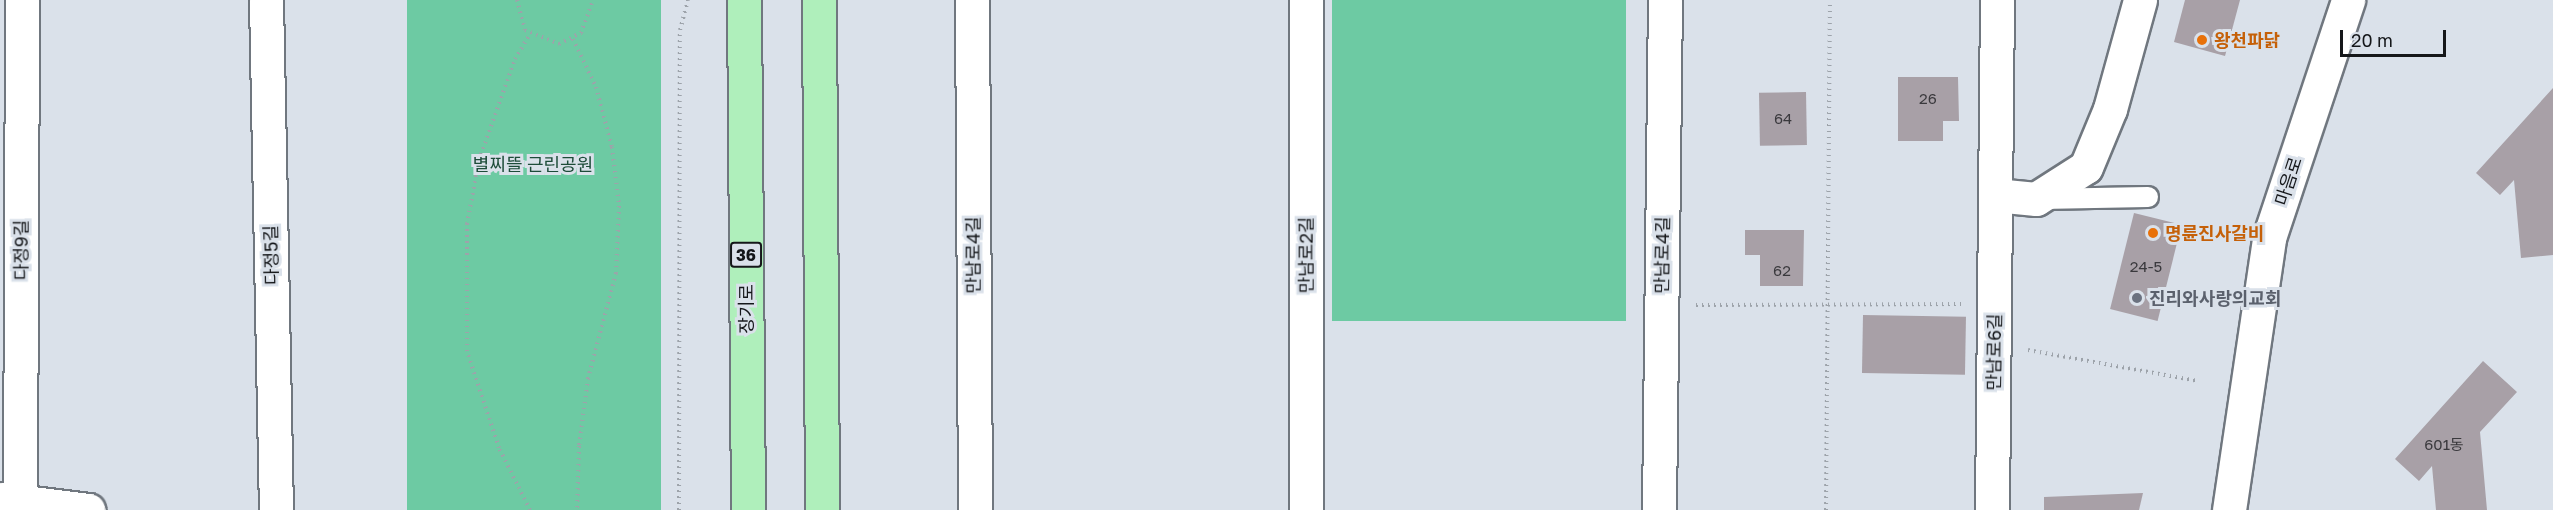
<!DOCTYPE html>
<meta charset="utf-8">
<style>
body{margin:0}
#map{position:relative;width:2553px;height:510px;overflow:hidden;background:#dae1ea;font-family:"Golos Text","Noto Sans KR",sans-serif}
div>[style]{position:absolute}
.green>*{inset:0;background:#6dcaa3;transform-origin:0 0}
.building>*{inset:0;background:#a8a0a7;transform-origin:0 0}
.path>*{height:4px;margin-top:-2px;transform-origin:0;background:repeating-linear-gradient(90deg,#9da3aa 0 1.5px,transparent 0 6px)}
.roads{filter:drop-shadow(2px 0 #70777f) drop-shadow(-2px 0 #70777f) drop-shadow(0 2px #70777f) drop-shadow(0 -2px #70777f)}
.service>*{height:20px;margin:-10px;padding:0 10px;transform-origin:10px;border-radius:10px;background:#fff}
.minor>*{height:33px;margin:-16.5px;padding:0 16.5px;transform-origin:16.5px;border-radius:16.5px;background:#fff}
.tertiary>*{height:33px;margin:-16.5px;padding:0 16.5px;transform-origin:16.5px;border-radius:16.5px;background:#fff}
.primary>*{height:33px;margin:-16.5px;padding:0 16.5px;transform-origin:16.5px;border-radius:16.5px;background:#afefbb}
.dots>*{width:16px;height:16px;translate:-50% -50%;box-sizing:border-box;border:3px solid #dae1ea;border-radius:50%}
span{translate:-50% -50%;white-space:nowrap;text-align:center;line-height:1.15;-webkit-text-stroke:6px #dae1ea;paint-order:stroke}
.number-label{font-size:15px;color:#3a393d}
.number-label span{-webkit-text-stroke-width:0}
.shield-label span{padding:2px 4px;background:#dae1ea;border:2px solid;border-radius:4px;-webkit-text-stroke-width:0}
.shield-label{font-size:16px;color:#15171a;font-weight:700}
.food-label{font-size:18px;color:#c56008;font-weight:700}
.left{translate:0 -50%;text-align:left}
.park-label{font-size:18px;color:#1d4c39}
.street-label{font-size:18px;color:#15171a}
.worship-label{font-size:18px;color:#5b616d;font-weight:700}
.scale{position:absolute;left:2340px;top:30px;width:106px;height:27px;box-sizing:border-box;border:3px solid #15171a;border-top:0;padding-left:8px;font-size:18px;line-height:21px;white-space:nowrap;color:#15171a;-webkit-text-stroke:4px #dae1ea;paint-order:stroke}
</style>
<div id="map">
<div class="green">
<i style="left:407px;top:0;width:254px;height:510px"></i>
<i style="left:1332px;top:0;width:294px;height:321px"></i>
</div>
<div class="building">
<i style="clip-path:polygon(2185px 0,2240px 0,2225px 56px,2174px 42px)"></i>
<i style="clip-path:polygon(1898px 77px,1958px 77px,1959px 121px,1943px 121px,1943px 141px,1898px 141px)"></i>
<i style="clip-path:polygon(2553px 88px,2553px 255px,2521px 258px,2514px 180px,2500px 195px,2476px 173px)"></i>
<i style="left:1806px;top:92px;width:53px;height:47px;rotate:89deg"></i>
<i style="left:2134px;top:213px;width:49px;height:99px;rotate:14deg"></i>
<i style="clip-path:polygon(1745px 230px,1804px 230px,1803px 286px,1760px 286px,1760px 255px,1745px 255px)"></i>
<i style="left:1863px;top:315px;width:103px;height:58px;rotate:1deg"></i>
<i style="clip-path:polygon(2483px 361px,2517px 392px,2480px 432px,2487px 510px,2436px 510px,2432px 466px,2419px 481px,2395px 459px)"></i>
<i style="clip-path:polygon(2143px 493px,2139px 510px,2044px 510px,2044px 497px)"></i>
</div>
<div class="path">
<i style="left:517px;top:0;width:31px;rotate:75deg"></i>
<i style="left:525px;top:30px;width:37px;rotate:22deg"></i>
<i style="left:559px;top:44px;width:25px;rotate:-27deg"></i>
<i style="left:581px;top:33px;width:35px;rotate:-70deg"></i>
<i style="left:573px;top:39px;width:53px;rotate:64.4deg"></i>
<i style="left:596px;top:87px;width:62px;rotate:75.1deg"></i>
<i style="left:612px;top:147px;width:59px;rotate:83.2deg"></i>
<i style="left:619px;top:206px;width:67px;rotate:92.6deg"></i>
<i style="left:616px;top:273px;width:109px;rotate:104.9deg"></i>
<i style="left:588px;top:378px;width:69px;rotate:97.5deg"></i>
<i style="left:579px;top:446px;width:64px;rotate:91.8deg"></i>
<i style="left:1696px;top:305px;width:265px;rotate:-0.2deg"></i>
<i style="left:2028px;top:350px;width:173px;rotate:10.3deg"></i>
<i style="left:530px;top:510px;width:69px;rotate:-116.6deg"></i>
<i style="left:499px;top:448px;width:102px;rotate:-108.3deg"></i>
<i style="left:467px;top:351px;width:127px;rotate:-90deg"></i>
<i style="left:467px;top:224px;width:65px;rotate:-79.4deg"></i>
<i style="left:479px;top:160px;width:107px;rotate:-70.4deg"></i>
<i style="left:515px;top:59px;width:29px;rotate:-59deg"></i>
<i style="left:679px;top:510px;width:480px;rotate:-89.9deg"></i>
<i style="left:680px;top:30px;width:31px;rotate:-75deg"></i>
<i style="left:1826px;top:510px;width:510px;rotate:-89.55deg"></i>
</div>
<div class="roads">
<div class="service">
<i style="left:2041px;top:199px;width:107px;rotate:-1.1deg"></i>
</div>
<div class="minor">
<i style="left:266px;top:0;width:510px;rotate:88.88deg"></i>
<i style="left:972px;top:0;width:510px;rotate:89.66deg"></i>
<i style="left:1306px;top:0;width:510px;rotate:90deg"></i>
<i style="left:1995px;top:195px;width:41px;rotate:5.6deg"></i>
<i style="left:2036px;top:199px;width:59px;rotate:-32.6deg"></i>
<i style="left:2086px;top:167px;width:63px;rotate:-67.5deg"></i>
<i style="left:2110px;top:109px;width:113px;rotate:-74.6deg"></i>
<i style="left:0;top:499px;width:89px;rotate:7.1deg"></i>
<i style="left:20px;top:501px;width:501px;rotate:-89.77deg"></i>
<i style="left:1659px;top:510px;width:510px;rotate:-89.33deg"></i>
<i style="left:1992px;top:510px;width:510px;rotate:-89.44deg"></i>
</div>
<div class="tertiary">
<i style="left:2229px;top:510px;width:275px;rotate:-81.6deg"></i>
<i style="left:2269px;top:238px;width:251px;rotate:-71.6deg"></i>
</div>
<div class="primary">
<i style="left:744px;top:0;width:510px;rotate:89.55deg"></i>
<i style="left:819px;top:0;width:510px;rotate:89.66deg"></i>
</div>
</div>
<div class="dots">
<i style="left:2202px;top:40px;background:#e8710a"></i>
<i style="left:2153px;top:233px;background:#e8710a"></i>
<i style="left:2137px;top:298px;background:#6b7280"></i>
</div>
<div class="number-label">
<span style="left:1928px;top:99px">26</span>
<span style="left:1783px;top:119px">64</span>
<span style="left:2146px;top:267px">24-5</span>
<span style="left:1782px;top:271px">62</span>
<span style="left:2444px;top:445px">601동</span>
</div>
<div class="shield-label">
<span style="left:746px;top:255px">36</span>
</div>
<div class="food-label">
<span class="left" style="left:2214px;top:40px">왕천파닭</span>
<span class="left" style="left:2165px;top:233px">명륜진사갈비</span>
</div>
<div class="park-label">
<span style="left:533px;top:164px">별찌뜰 근린공원</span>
</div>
<div class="street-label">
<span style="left:2288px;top:181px;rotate:-72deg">마음로</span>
<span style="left:21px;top:250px;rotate:-90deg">다정9길</span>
<span style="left:271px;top:255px;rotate:-91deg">다정5길</span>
<span style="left:973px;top:255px;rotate:-90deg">만남로4길</span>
<span style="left:1306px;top:255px;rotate:-90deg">만남로2길</span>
<span style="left:1662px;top:255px;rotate:-89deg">만남로4길</span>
<span style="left:746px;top:309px;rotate:-90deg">장기로</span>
<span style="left:1994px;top:352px;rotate:-89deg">만남로6길</span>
</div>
<div class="worship-label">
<span class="left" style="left:2149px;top:298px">진리와사랑의교회</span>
</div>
<div class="scale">20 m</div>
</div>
